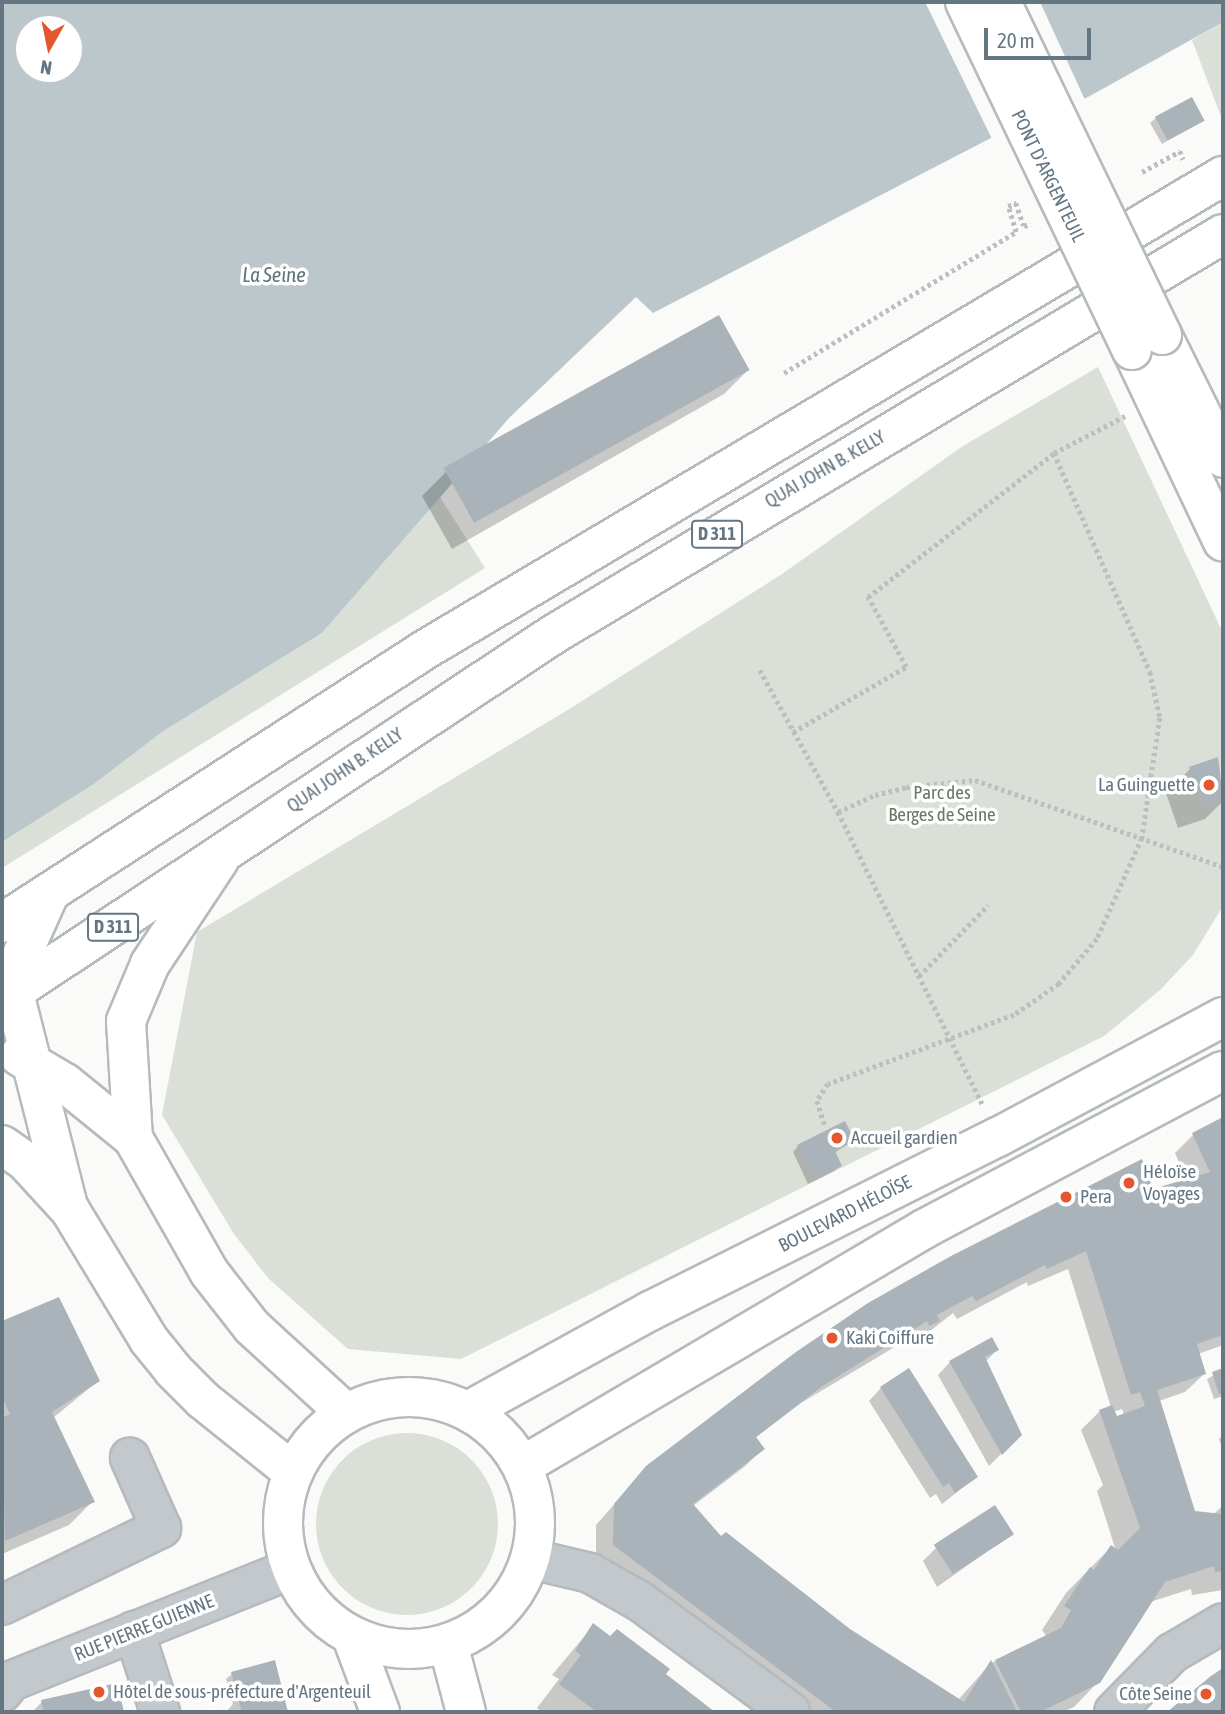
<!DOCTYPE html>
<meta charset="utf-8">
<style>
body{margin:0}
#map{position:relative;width:1225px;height:1714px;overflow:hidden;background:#fafaf8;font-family:"Asap Condensed",sans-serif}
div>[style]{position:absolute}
.green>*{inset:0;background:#dadfd7}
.round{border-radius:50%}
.water>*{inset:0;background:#bbc7cb}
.pier>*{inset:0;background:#fafaf8}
.shadow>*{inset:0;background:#0003}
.building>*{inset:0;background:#aab3b9;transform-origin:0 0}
.path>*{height:4.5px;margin-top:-2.25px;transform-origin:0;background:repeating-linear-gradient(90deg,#bbbfc2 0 3.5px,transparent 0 7px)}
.roads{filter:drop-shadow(2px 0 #b5babe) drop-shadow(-2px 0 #b5babe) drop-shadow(0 2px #b5babe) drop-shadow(0 -2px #b5babe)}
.minor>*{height:38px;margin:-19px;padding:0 19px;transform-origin:19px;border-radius:19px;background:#c3c8cc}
.major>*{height:38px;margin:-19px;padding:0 19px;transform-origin:19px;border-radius:19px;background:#fff}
.major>.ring{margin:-19px;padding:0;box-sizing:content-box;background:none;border:38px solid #fff;border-radius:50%}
.bridges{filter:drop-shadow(2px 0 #b5babe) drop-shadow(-2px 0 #b5babe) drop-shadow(0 2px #b5babe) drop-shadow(0 -2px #b5babe)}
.major-bridge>*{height:38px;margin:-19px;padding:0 19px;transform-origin:19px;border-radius:19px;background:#fff}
.dots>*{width:19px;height:19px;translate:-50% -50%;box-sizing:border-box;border:4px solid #fff;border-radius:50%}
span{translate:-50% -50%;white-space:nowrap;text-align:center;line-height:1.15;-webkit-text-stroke:7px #fff;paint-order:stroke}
.shield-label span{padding:2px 5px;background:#fff;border:2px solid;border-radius:5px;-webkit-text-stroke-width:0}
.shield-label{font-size:18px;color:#657683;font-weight:700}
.street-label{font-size:19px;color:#657683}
.poi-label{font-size:19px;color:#657683}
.right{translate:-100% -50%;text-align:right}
.left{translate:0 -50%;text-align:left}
.park-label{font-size:19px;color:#687a64}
.water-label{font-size:21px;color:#60757c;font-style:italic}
.frame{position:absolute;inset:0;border:4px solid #657683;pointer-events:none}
.north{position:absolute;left:14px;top:14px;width:70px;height:70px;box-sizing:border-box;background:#fff;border:2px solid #c1c8cd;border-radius:50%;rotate:189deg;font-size:19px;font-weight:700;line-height:28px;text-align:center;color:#657683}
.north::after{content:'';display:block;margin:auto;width:24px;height:32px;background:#e4572e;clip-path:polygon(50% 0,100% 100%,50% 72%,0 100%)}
.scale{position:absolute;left:984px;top:28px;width:107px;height:32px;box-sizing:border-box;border:4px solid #657683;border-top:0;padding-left:9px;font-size:21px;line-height:24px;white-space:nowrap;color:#657683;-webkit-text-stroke:5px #fff;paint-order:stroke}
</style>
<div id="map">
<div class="green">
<i style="clip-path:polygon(1223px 22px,1223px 122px,1192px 40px)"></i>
<i style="clip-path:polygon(1098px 367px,1223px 633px,1223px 906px,1193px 955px,1160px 990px,1104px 1036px,461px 1359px,348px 1349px,268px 1278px,234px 1234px,162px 1115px,197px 932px,571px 708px,782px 574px,963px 446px)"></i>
<i style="clip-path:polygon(440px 497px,485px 568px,2px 868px,2px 842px,94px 784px,162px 732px,322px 633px)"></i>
<i class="round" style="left:316px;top:1433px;width:182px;height:182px"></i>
</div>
<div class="water">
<i style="clip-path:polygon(evenodd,2px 2px,1223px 2px,1223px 22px,1088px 97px,991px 138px,653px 313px,636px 297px,510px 417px,322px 633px,162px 732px,94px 784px,2px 842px,2px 2px,28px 28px,70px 28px,70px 70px,28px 70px,28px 28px)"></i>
</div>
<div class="pier">
<i style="clip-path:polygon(925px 2px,1040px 2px,1086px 102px,993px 141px)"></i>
</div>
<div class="shadow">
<i style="clip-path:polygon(1156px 118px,1203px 120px,1162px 144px,1150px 123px)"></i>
<i style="clip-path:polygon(719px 317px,748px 370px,724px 394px,452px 549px,422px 496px,446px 472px)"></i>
<i style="clip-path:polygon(1217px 760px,1223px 801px,1205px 819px,1178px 828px,1166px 793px,1190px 769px)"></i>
<i style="clip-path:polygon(evenodd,1223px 1119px,1223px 1345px,1198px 1354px,1204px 1374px,1185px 1392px,1159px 1401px,1194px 1513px,1213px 1515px,1223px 1505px,1223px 1590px,1192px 1595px,1191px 1589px,1150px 1602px,1098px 1682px,1074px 1707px,1062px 1712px,781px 1712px,596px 1563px,596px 1525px,647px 1467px,1146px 1193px,1187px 1181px,1175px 1153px,1193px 1135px,1223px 1119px,1068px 1269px,1111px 1407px,1100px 1411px,1081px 1430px,1103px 1485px,1097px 1491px,1116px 1551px,1111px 1547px,1066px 1593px,1042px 1630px,1047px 1637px,991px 1663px,958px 1700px,849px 1631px,720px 1538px,693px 1506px,744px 1467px,763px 1449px,755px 1438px,801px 1403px,908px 1339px,911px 1343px,920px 1339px,953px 1313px,957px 1319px,1027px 1282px,1028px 1286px,1068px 1269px,1223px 1119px,1122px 1409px,1124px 1415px,1116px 1418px,1113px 1412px,1122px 1409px)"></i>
<i style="clip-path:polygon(853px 1141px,834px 1153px,840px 1166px,834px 1171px,808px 1184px,793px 1152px,798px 1146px)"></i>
<i style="clip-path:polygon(59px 1300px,98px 1381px,53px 1418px,93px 1501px,69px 1525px,2px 1554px,2px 1324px)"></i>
<i style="clip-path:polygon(997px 1350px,985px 1362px,1020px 1435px,989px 1466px,938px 1375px,950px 1362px)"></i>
<i style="clip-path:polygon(1223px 1370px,1223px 1396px,1214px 1399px,1207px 1379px)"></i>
<i style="clip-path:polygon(881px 1388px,976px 1477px,942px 1504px,936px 1494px,930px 1498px,869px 1401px)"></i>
<i style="clip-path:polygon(1223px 1435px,1223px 1452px,1219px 1439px)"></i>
<i style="clip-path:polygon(1012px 1534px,937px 1587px,923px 1561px,936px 1548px)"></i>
<i style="clip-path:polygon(593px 1626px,663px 1674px,712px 1712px,542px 1712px,537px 1708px,559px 1679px,552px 1675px)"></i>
<i style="clip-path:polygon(274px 1662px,286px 1712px,226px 1712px,233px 1704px,226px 1679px,232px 1674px)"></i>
<i style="clip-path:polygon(116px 1685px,122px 1712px,32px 1712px,42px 1702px)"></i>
</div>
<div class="building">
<i style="left:1192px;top:97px;width:27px;height:42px;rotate:62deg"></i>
<i style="left:719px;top:315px;width:63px;height:315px;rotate:61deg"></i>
<i style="clip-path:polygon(1218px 757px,1223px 798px,1202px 805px,1189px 767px)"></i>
<i style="clip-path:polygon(1223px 1117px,1223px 1335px,1197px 1344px,1206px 1374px,1157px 1390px,1195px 1511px,1223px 1514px,1223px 1571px,1215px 1572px,1214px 1566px,1165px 1582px,1100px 1683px,1040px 1712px,1021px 1712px,995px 1660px,1061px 1628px,1071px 1610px,1064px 1606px,1090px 1567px,1094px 1570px,1111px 1545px,1118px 1550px,1140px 1528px,1099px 1410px,1112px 1405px,1117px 1416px,1145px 1406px,1140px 1392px,1131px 1395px,1086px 1251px,1047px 1269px,1045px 1265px,976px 1301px,972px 1296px,937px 1315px,940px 1321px,929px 1326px,927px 1321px,821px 1387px,756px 1437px,765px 1449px,693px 1504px,721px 1536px,726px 1532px,850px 1629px,964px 1702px,991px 1660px,1017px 1712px,836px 1712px,613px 1545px,614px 1504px,646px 1466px,796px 1352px,868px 1303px,951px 1256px,1142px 1159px,1153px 1189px,1210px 1172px,1192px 1133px)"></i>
<i style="clip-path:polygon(845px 1121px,855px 1141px,835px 1151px,842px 1166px,815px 1180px,797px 1145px)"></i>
<i style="clip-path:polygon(59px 1297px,100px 1381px,52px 1412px,95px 1502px,5px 1541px,2px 1418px,10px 1414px,2px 1397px,2px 1321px)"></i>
<i style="clip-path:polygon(992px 1337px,999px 1350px,985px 1357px,1022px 1435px,1002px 1455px,949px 1361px)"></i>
<i style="clip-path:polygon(909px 1368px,978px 1477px,955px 1493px,949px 1483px,943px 1487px,880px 1387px)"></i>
<i style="clip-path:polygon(1223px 1368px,1223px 1393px,1219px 1394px,1212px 1372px)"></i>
<i style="left:995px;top:1505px;width:35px;height:73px;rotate:57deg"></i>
<i style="clip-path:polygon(593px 1623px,610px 1636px,617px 1629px,670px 1669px,666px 1674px,715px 1712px,597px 1712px,559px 1684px,581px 1655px,575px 1651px)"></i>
<i style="clip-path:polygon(275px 1660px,288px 1712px,242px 1712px,231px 1672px)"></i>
<i style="clip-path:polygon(1223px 1668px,1223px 1712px,1167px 1712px,1211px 1676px)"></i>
<i style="clip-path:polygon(117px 1683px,124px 1712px,44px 1712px,41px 1700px)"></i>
</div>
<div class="path">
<i style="left:1142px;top:172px;width:43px;rotate:-28.9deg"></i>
<i style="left:1180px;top:151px;width:9px;rotate:69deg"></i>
<i style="left:784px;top:373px;width:271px;rotate:-31.3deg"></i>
<i style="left:1016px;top:232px;width:27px;rotate:-107deg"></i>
<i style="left:1008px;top:206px;width:9px;rotate:-21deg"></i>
<i style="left:1016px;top:203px;width:24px;rotate:71deg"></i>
<i style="left:1024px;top:226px;width:7px;rotate:-16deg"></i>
<i style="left:1054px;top:453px;width:80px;rotate:-27.5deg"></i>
<i style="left:760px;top:670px;width:162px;rotate:61.2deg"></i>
<i style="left:838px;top:812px;width:327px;rotate:63.7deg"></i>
<i style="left:793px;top:732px;width:130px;rotate:-29.9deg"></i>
<i style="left:906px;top:667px;width:80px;rotate:-118.5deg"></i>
<i style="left:868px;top:597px;width:235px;rotate:-37.7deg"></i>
<i style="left:1054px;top:453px;width:239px;rotate:66.3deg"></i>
<i style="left:1150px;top:672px;width:47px;rotate:77.7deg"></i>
<i style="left:1160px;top:718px;width:121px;rotate:98.5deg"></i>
<i style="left:1142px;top:838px;width:111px;rotate:114deg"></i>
<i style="left:1097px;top:939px;width:59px;rotate:130.2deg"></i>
<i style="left:1059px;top:984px;width:55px;rotate:145.4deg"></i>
<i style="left:1014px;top:1015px;width:198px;rotate:159.6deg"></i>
<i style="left:828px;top:1084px;width:20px;rotate:123deg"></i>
<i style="left:817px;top:1101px;width:26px;rotate:72deg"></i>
<i style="left:838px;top:812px;width:41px;rotate:-24.7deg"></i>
<i style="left:875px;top:795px;width:32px;rotate:-14deg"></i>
<i style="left:906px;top:787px;width:69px;rotate:-5.8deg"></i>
<i style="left:975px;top:780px;width:263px;rotate:19.3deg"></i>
<i style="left:919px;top:976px;width:99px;rotate:-45.8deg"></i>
</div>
<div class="roads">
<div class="minor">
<i style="left:531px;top:1559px;width:61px;rotate:13.3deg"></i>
<i style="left:590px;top:1573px;width:59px;rotate:29.6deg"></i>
<i style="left:641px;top:1602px;width:185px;rotate:36.4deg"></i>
<i style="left:2px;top:1605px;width:177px;rotate:-25.8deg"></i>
<i style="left:161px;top:1528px;width:77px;rotate:-113.9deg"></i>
<i style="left:134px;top:1631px;width:85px;rotate:72.2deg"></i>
<i style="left:2px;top:1692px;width:14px;rotate:-51deg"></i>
<i style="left:11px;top:1681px;width:302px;rotate:-21.8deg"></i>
<i style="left:1114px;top:1712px;width:83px;rotate:-45.5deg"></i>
<i style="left:1172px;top:1653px;width:59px;rotate:-30.5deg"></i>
</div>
<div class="major">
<i style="left:1162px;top:335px;width:137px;rotate:63.6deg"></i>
<i style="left:1132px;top:350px;width:212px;rotate:64.6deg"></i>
<i style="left:219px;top:860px;width:125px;rotate:123.6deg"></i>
<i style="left:150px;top:964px;width:62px;rotate:112.8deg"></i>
<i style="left:126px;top:1021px;width:117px;rotate:86.6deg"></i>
<i style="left:133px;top:1138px;width:154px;rotate:60.4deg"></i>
<i style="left:209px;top:1272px;width:70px;rotate:52deg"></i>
<i style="left:252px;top:1327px;width:127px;rotate:42.5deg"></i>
<i style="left:50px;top:892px;width:83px;rotate:114.1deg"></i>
<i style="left:16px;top:968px;width:25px;rotate:95deg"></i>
<i style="left:14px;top:993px;width:216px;rotate:75.8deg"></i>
<i style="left:2px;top:923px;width:505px;rotate:-32.87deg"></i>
<i style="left:426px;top:649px;width:927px;rotate:-30.69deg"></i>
<i style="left:2px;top:999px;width:662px;rotate:-33.47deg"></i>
<i style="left:554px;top:634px;width:779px;rotate:-30.88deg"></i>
<i style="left:19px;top:1056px;width:53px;rotate:30.4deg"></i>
<i style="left:65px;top:1083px;width:87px;rotate:39deg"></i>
<i style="left:2px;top:1145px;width:28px;rotate:35deg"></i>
<i style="left:25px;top:1161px;width:67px;rotate:47.4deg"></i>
<i style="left:70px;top:1210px;width:152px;rotate:58.7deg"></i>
<i style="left:149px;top:1340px;width:38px;rotate:51deg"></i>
<i style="left:173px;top:1370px;width:42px;rotate:45deg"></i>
<i style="left:203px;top:1400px;width:115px;rotate:38.7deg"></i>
<i class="ring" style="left:283px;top:1397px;width:214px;height:214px"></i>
<i style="left:468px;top:1411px;width:208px;rotate:-28.8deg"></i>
<i style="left:650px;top:1311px;width:389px;rotate:-26.6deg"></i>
<i style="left:998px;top:1137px;width:255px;rotate:-28.1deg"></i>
<i style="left:522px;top:1466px;width:467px;rotate:-30.5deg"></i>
<i style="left:924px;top:1229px;width:338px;rotate:-27.9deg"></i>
<i style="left:352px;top:1637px;width:80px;rotate:69.5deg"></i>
<i style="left:448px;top:1644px;width:70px;rotate:75.2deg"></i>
</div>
</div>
<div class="bridges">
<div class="major-bridge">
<i style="left:965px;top:2px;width:386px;rotate:64.4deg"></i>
<i style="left:1001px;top:2px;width:370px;rotate:64.2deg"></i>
</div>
</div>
<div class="dots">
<i style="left:1209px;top:785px;background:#e4572e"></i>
<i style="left:837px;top:1138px;background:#e4572e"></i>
<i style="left:1129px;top:1183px;background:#e4572e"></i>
<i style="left:1066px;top:1197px;background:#e4572e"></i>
<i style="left:832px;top:1338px;background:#e4572e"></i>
<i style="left:99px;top:1692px;background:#e4572e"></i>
<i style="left:1206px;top:1694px;background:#e4572e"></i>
</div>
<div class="shield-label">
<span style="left:717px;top:534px">D 311</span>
<span style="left:113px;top:927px">D 311</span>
</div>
<div class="street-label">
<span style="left:1048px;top:176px;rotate:64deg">PONT D'ARGENTEUIL</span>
<span style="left:825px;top:469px;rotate:-30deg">QUAI JOHN B. KELLY</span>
<span style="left:345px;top:770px;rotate:-34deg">QUAI JOHN B. KELLY</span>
<span style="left:845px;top:1214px;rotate:-27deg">BOULEVARD HÉLOÏSE</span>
<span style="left:144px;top:1628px;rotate:-22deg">RUE PIERRE GUIENNE</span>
</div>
<div class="poi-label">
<span class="right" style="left:1195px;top:785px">La Guinguette</span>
<span class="left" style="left:851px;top:1138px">Accueil gardien</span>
<span class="left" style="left:1143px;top:1183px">Héloïse<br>Voyages</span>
<span class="left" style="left:1080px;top:1197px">Pera</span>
<span class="left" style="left:846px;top:1338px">Kaki Coiffure</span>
<span class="left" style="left:113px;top:1692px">Hôtel de sous-préfecture d'Argenteuil</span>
<span class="right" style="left:1192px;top:1694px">Côte Seine</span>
</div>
<div class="park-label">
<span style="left:942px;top:804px">Parc des<br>Berges de Seine</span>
</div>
<div class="water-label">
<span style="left:274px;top:274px">La Seine</span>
</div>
<div class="frame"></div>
<div class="north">N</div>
<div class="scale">20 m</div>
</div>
